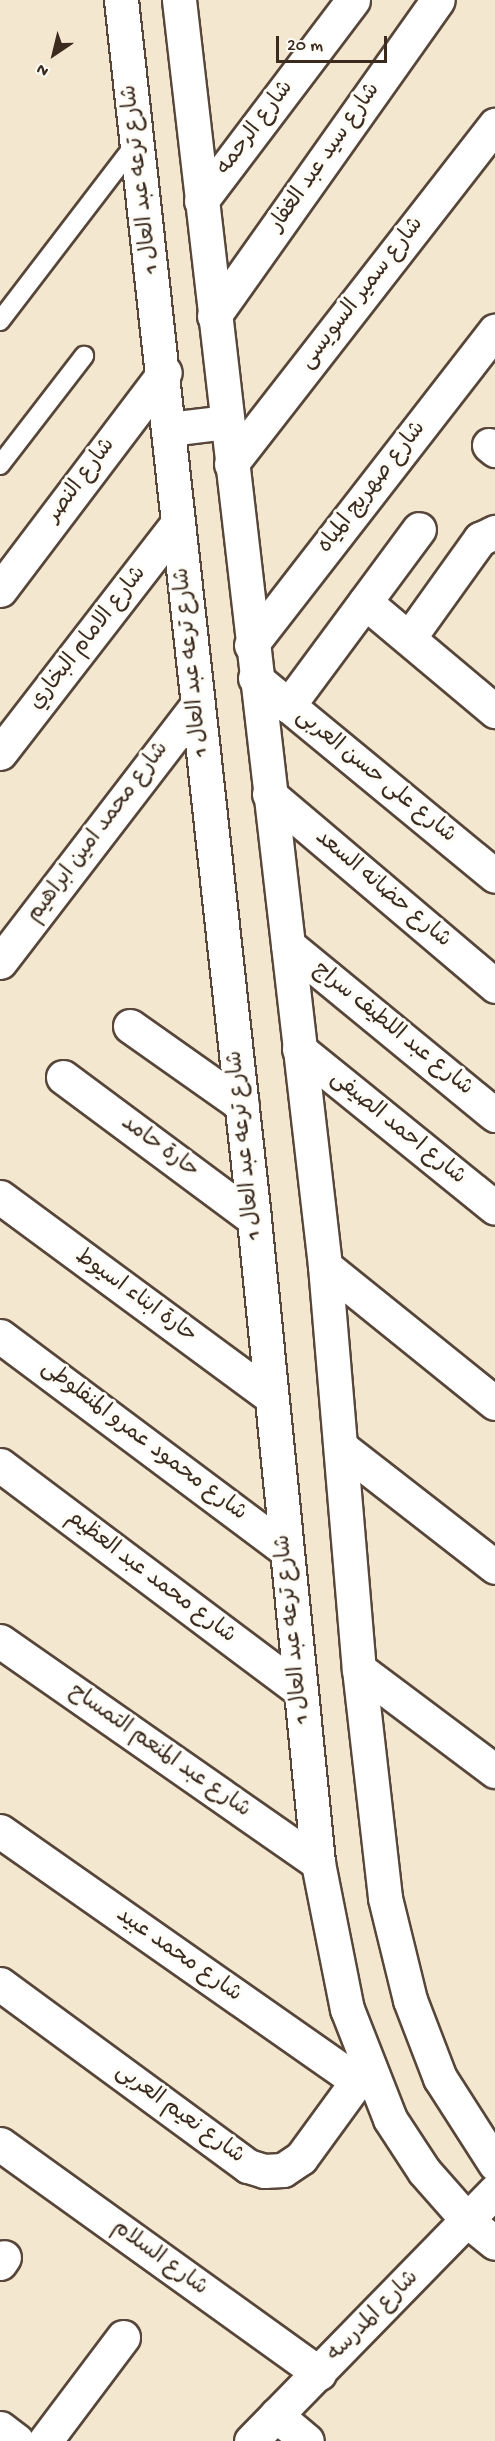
<!DOCTYPE html>
<meta charset="utf-8">
<style>
body{margin:0}
#map{position:relative;width:495px;height:2441px;overflow:hidden;background:#f3e7cf;font-family:"Gochi Hand","Playpen Sans Arabic",sans-serif}
div>[style]{position:absolute}
.roads{filter:drop-shadow(2px 0 #574639) drop-shadow(-2px 0 #574639) drop-shadow(0 2px #574639) drop-shadow(0 -2px #574639)}
.service>*{height:18px;margin:-9px;padding:0 9px;transform-origin:9px;border-radius:9px;background:#fff}
.minor>*{height:33px;margin:-16.5px;padding:0 16.5px;transform-origin:16.5px;border-radius:16.5px;background:#fff}
.tertiary>*{height:33px;margin:-16.5px;padding:0 16.5px;transform-origin:16.5px;border-radius:16.5px;background:#fff}
span{translate:-50% -50%;white-space:nowrap;text-align:center;line-height:1.15;-webkit-text-stroke:6px #fdfcf7;paint-order:stroke}
.street-label{font-size:22px;color:#3b2a1e}
.north{position:absolute;left:24px;top:24px;width:60px;height:60px;-webkit-text-stroke:4px #fdfcf7;paint-order:stroke;rotate:215deg;font-size:16px;font-weight:700;line-height:24px;text-align:center;color:#3b2a1e}
.north::after{content:'';display:block;margin:auto;width:21px;height:27px;background:#3b2a1e;clip-path:polygon(50% 0,100% 100%,50% 72%,0 100%)}
.scale{position:absolute;left:276px;top:36px;width:111px;height:27px;box-sizing:border-box;border:3px solid #3b2a1e;border-top:0;padding-left:8px;font-size:18px;line-height:21px;white-space:nowrap;color:#3b2a1e;-webkit-text-stroke:4px #fdfcf7;paint-order:stroke}
</style>
<div id="map">
<div class="roads">
<div class="service">
<i style="left:0;top:321px;width:225px;rotate:-52.6deg"></i>
<i style="left:0;top:465px;width:138px;rotate:-52.4deg"></i>
</div>
<div class="minor">
<i style="left:201px;top:201px;width:252px;rotate:-52.9deg"></i>
<i style="left:214px;top:316px;width:387px;rotate:-54.7deg"></i>
<i style="left:489px;top:445px;width:8px;rotate:40deg"></i>
<i style="left:231px;top:464px;width:430px;rotate:-52.1deg"></i>
<i style="left:0;top:590px;width:273px;rotate:-52.9deg"></i>
<i style="left:365px;top:602px;width:170px;rotate:40deg"></i>
<i style="left:409px;top:638px;width:122px;rotate:-54.4deg"></i>
<i style="left:480px;top:539px;width:17px;rotate:-25deg"></i>
<i style="left:251px;top:645px;width:398px;rotate:-52.2deg"></i>
<i style="left:255px;top:678px;width:311px;rotate:39.5deg"></i>
<i style="left:288px;top:706px;width:220px;rotate:-53.5deg"></i>
<i style="left:0;top:753px;width:289px;rotate:-52.3deg"></i>
<i style="left:269px;top:794px;width:297px;rotate:40.3deg"></i>
<i style="left:288px;top:945px;width:268px;rotate:39.4deg"></i>
<i style="left:0;top:962px;width:324px;rotate:-52.5deg"></i>
<i style="left:130px;top:1026px;width:137px;rotate:35.2deg"></i>
<i style="left:299px;top:1049px;width:252px;rotate:39deg"></i>
<i style="left:63px;top:1077px;width:238px;rotate:36.6deg"></i>
<i style="left:0;top:1197px;width:337px;rotate:36.4deg"></i>
<i style="left:325px;top:1266px;width:218px;rotate:38.9deg"></i>
<i style="left:0;top:1336px;width:356px;rotate:36.8deg"></i>
<i style="left:341px;top:1447px;width:195px;rotate:37.9deg"></i>
<i style="left:0;top:1465px;width:375px;rotate:36.9deg"></i>
<i style="left:0;top:1641px;width:388px;rotate:34.9deg"></i>
<i style="left:359px;top:1669px;width:170px;rotate:36.9deg"></i>
<i style="left:0;top:1831px;width:436px;rotate:35deg"></i>
<i style="left:0;top:1984px;width:308px;rotate:36.3deg"></i>
<i style="left:248px;top:2166px;width:17px;rotate:17deg"></i>
<i style="left:264px;top:2171px;width:19px;rotate:-3deg"></i>
<i style="left:283px;top:2170px;width:22px;rotate:-34deg"></i>
<i style="left:301px;top:2158px;width:114px;rotate:-53.9deg"></i>
<i style="left:0;top:2144px;width:393px;rotate:35.7deg"></i>
<i style="left:0;top:2263px;width:7px;rotate:-56deg"></i>
<i style="left:276px;top:2415px;width:40px;rotate:40deg"></i>
<i style="left:0;top:2428px;width:21px;rotate:37deg"></i>
<i style="left:45px;top:2441px;width:130px;rotate:-53.1deg"></i>
<i style="left:251px;top:2441px;width:349px;rotate:-45.7deg"></i>
</div>
<div class="tertiary">
<i style="left:121px;top:0;width:1226px;rotate:83.77deg"></i>
<i style="left:254px;top:1219px;width:647px;rotate:84.32deg"></i>
<i style="left:318px;top:1863px;width:149px;rotate:78.8deg"></i>
<i style="left:347px;top:2009px;width:118px;rotate:68.6deg"></i>
<i style="left:390px;top:2119px;width:62px;rotate:56.8deg"></i>
<i style="left:424px;top:2171px;width:68px;rotate:48.6deg"></i>
<i style="left:469px;top:2222px;width:33px;rotate:39deg"></i>
<i style="left:179px;top:0;width:1274px;rotate:83.42deg"></i>
<i style="left:325px;top:1266px;width:404px;rotate:85.2deg"></i>
<i style="left:359px;top:1669px;width:230px;rotate:83.5deg"></i>
<i style="left:385px;top:1898px;width:105px;rotate:76.2deg"></i>
<i style="left:410px;top:2000px;width:84px;rotate:69deg"></i>
<i style="left:440px;top:2078px;width:102px;rotate:57.4deg"></i>
<i style="left:169px;top:429px;width:57px;rotate:-7deg"></i>
</div>
</div>
<div class="street-label">
<span style="left:256px;top:129px;rotate:-53deg">شارع الرحمه</span>
<span style="left:326px;top:158px;rotate:-55deg">شارع سيد عبد الغفار</span>
<span style="left:142px;top:179px;rotate:-97deg">شارع ترعه عبد العال 1</span>
<span style="left:363px;top:294px;rotate:-52deg">شارع سمير السويسى</span>
<span style="left:82px;top:481px;rotate:-53deg">شارع النصر</span>
<span style="left:373px;top:488px;rotate:-52deg">شارع صهريج المياه</span>
<span style="left:89px;top:639px;rotate:-52deg">شارع الامام البخاري</span>
<span style="left:193px;top:662px;rotate:-96deg">شارع ترعه عبد العال 1</span>
<span style="left:375px;top:777px;rotate:39deg">شارع على حسن العربى</span>
<span style="left:99px;top:833px;rotate:-53deg">شارع محمد امين ابراهيم</span>
<span style="left:382px;top:890px;rotate:40deg">شارع حضانه السعد</span>
<span style="left:392px;top:1030px;rotate:39deg">شارع عبد اللطيف سراج</span>
<span style="left:397px;top:1129px;rotate:39deg">شارع احمد الصيفى</span>
<span style="left:246px;top:1145px;rotate:-96deg">شارع ترعه عبد العال 1</span>
<span style="left:159px;top:1148px;rotate:36deg">حارة حامد</span>
<span style="left:135px;top:1297px;rotate:36deg">حارة ابناء اسيوط</span>
<span style="left:143px;top:1442px;rotate:37deg">شارع محمود عمرو المنفلوطى</span>
<span style="left:150px;top:1578px;rotate:37deg">شارع محمد عبد العظيم</span>
<span style="left:294px;top:1629px;rotate:-96deg">شارع ترعه عبد العال 1</span>
<span style="left:159px;top:1752px;rotate:35deg">شارع عبد المنعم التمساح</span>
<span style="left:178px;top:1956px;rotate:35deg">شارع محمد عبيد</span>
<span style="left:179px;top:2115px;rotate:36deg">شارع نعيم العربى</span>
<span style="left:159px;top:2259px;rotate:36deg">شارع السلام</span>
<span style="left:374px;top:2317px;rotate:-45deg">شارع المدرسه</span>
</div>
<div class="north">N</div>
<div class="scale">20 m</div>
</div>
